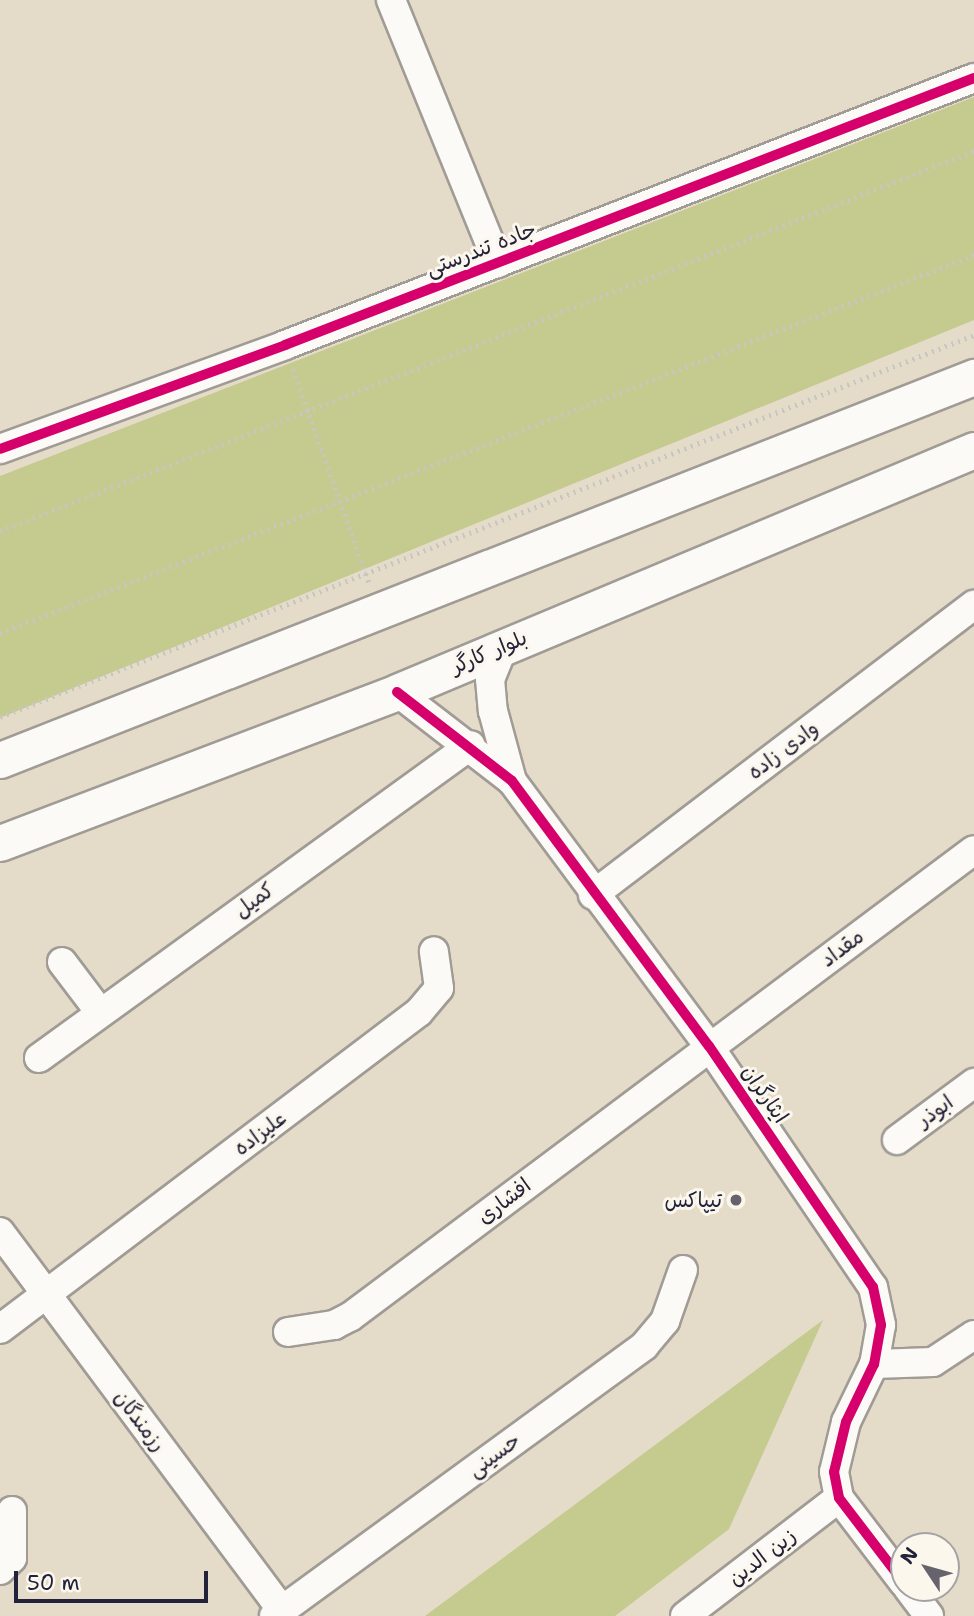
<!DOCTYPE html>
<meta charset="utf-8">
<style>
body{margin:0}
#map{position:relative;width:974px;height:1616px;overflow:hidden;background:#e4dbc9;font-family:"Shantell Sans","Playpen Sans Arabic",sans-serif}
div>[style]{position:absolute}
.green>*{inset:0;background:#c5ca8f}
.path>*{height:4.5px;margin-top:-2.25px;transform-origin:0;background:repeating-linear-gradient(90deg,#c7c6c3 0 2px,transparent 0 7px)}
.roads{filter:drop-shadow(2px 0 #a09b94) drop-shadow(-2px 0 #a09b94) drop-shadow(0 2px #a09b94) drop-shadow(0 -2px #a09b94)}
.minor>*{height:28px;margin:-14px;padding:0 14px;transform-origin:14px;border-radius:14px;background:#fbfaf7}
.major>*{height:35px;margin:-17.5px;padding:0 17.5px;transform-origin:17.5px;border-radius:17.5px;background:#fbfaf7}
.cycleway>*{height:10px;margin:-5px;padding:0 5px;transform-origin:5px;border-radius:5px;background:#d6006c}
.dots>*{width:19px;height:19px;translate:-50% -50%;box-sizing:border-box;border:4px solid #fbf7ec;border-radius:50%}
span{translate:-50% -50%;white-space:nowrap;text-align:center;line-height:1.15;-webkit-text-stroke:6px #fbf7ec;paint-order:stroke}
.street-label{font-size:21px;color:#22223b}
.poi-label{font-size:21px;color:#22223b}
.right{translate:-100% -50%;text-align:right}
.north{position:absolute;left:890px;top:1532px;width:70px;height:70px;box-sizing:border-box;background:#fbf7ec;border:2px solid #a4a2a5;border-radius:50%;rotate:306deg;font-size:19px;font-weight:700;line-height:28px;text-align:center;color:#22223b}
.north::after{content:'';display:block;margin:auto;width:24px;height:32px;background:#66636d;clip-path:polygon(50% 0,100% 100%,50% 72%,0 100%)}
.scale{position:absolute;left:14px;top:1571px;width:194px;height:32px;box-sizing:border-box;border:4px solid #22223b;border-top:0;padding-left:9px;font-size:21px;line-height:24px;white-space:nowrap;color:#22223b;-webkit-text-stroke:5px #fbf7ec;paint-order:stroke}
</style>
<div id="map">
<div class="green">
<i style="clip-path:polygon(974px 97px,974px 320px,0 718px,0 476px)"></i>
<i style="clip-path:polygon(823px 1320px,729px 1529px,615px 1616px,425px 1616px)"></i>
</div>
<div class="path">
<i style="left:293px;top:369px;width:229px;rotate:70.4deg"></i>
<i style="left:0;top:531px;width:1046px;rotate:-21.31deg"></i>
<i style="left:0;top:633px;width:1045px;rotate:-21.21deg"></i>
<i style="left:0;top:717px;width:1046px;rotate:-21.41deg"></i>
</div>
<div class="roads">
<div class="minor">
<i style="left:391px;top:0;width:284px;rotate:67.9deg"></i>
<i style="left:0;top:449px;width:303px;rotate:-20deg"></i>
<i style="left:285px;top:345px;width:739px;rotate:-21.18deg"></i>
<i style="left:504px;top:645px;width:37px;rotate:112deg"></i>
<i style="left:490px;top:679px;width:32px;rotate:85deg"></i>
<i style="left:493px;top:711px;width:73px;rotate:74.8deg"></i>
<i style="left:397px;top:692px;width:145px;rotate:37.7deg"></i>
<i style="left:512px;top:781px;width:330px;rotate:53.4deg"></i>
<i style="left:709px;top:1046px;width:292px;rotate:55.8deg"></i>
<i style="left:873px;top:1287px;width:39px;rotate:78deg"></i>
<i style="left:881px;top:1325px;width:40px;rotate:100deg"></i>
<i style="left:874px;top:1364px;width:64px;rotate:115.8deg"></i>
<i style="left:846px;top:1422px;width:51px;rotate:103.5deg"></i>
<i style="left:834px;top:1472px;width:26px;rotate:79deg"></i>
<i style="left:839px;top:1498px;width:107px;rotate:52.6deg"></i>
<i style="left:593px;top:895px;width:479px;rotate:-37.3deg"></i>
<i style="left:62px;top:962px;width:61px;rotate:52.9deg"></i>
<i style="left:39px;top:1058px;width:533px;rotate:-35.92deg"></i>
<i style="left:897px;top:1140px;width:96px;rotate:-36.5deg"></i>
<i style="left:0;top:1232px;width:472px;rotate:53.3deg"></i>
<i style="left:0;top:1329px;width:525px;rotate:-37.11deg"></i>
<i style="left:419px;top:1012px;width:31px;rotate:-50deg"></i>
<i style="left:439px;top:988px;width:37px;rotate:-98deg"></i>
<i style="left:288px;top:1332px;width:47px;rotate:-8.7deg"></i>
<i style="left:334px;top:1325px;width:18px;rotate:-27deg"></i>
<i style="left:350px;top:1317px;width:779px;rotate:-36.81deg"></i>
<i style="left:874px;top:1364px;width:59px;rotate:-1.9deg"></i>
<i style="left:933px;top:1362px;width:49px;rotate:-33.4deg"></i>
<i style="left:0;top:1570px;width:17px;rotate:-45deg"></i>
<i style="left:12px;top:1558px;width:47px;rotate:-90deg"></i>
<i style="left:908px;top:1588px;width:35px;rotate:53deg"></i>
<i style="left:274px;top:1616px;width:458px;rotate:-36.1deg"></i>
<i style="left:644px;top:1346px;width:33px;rotate:-50deg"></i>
<i style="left:665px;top:1321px;width:54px;rotate:-70.6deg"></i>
<i style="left:685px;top:1616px;width:194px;rotate:-37.5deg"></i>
</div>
<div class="major">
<i style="left:0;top:760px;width:1047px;rotate:-21.47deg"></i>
<i style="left:0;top:843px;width:425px;rotate:-20.8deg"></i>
<i style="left:397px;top:692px;width:626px;rotate:-22.75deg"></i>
</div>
</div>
<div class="cycleway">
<i style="left:0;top:449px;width:303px;rotate:-20deg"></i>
<i style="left:285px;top:345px;width:739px;rotate:-21.18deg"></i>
<i style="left:397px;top:692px;width:145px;rotate:37.7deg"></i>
<i style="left:512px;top:781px;width:330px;rotate:53.4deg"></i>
<i style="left:709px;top:1046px;width:292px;rotate:55.8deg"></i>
<i style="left:873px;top:1287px;width:39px;rotate:78deg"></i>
<i style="left:881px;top:1325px;width:40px;rotate:100deg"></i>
<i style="left:874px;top:1364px;width:64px;rotate:115.8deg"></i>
<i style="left:846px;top:1422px;width:51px;rotate:103.5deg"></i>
<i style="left:834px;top:1472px;width:26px;rotate:79deg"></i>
<i style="left:839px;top:1498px;width:107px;rotate:52.6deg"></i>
</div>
<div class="dots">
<i style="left:736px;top:1200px;background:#66636d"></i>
</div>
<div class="street-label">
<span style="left:481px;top:249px;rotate:-21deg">جاده تندرستی</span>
<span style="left:489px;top:652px;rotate:-23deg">بلوار کارگر</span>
<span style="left:783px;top:750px;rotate:-37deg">وادی زاده</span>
<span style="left:254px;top:900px;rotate:-36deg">کمیل</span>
<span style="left:842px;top:948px;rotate:-37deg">مقداد</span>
<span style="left:765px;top:1094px;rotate:56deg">ایثارگران</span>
<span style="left:935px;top:1111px;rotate:-36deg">ابوذر</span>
<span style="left:260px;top:1133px;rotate:-37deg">علیزاده</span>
<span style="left:504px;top:1201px;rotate:-37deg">افشاری</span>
<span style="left:140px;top:1421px;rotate:53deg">رزمندگان</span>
<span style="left:494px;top:1455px;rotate:-36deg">حسینی</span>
<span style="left:762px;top:1557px;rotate:-38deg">زین الدین</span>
</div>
<div class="poi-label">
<span class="right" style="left:722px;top:1200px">تیپاکس</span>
</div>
<div class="north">N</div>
<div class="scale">50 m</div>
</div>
